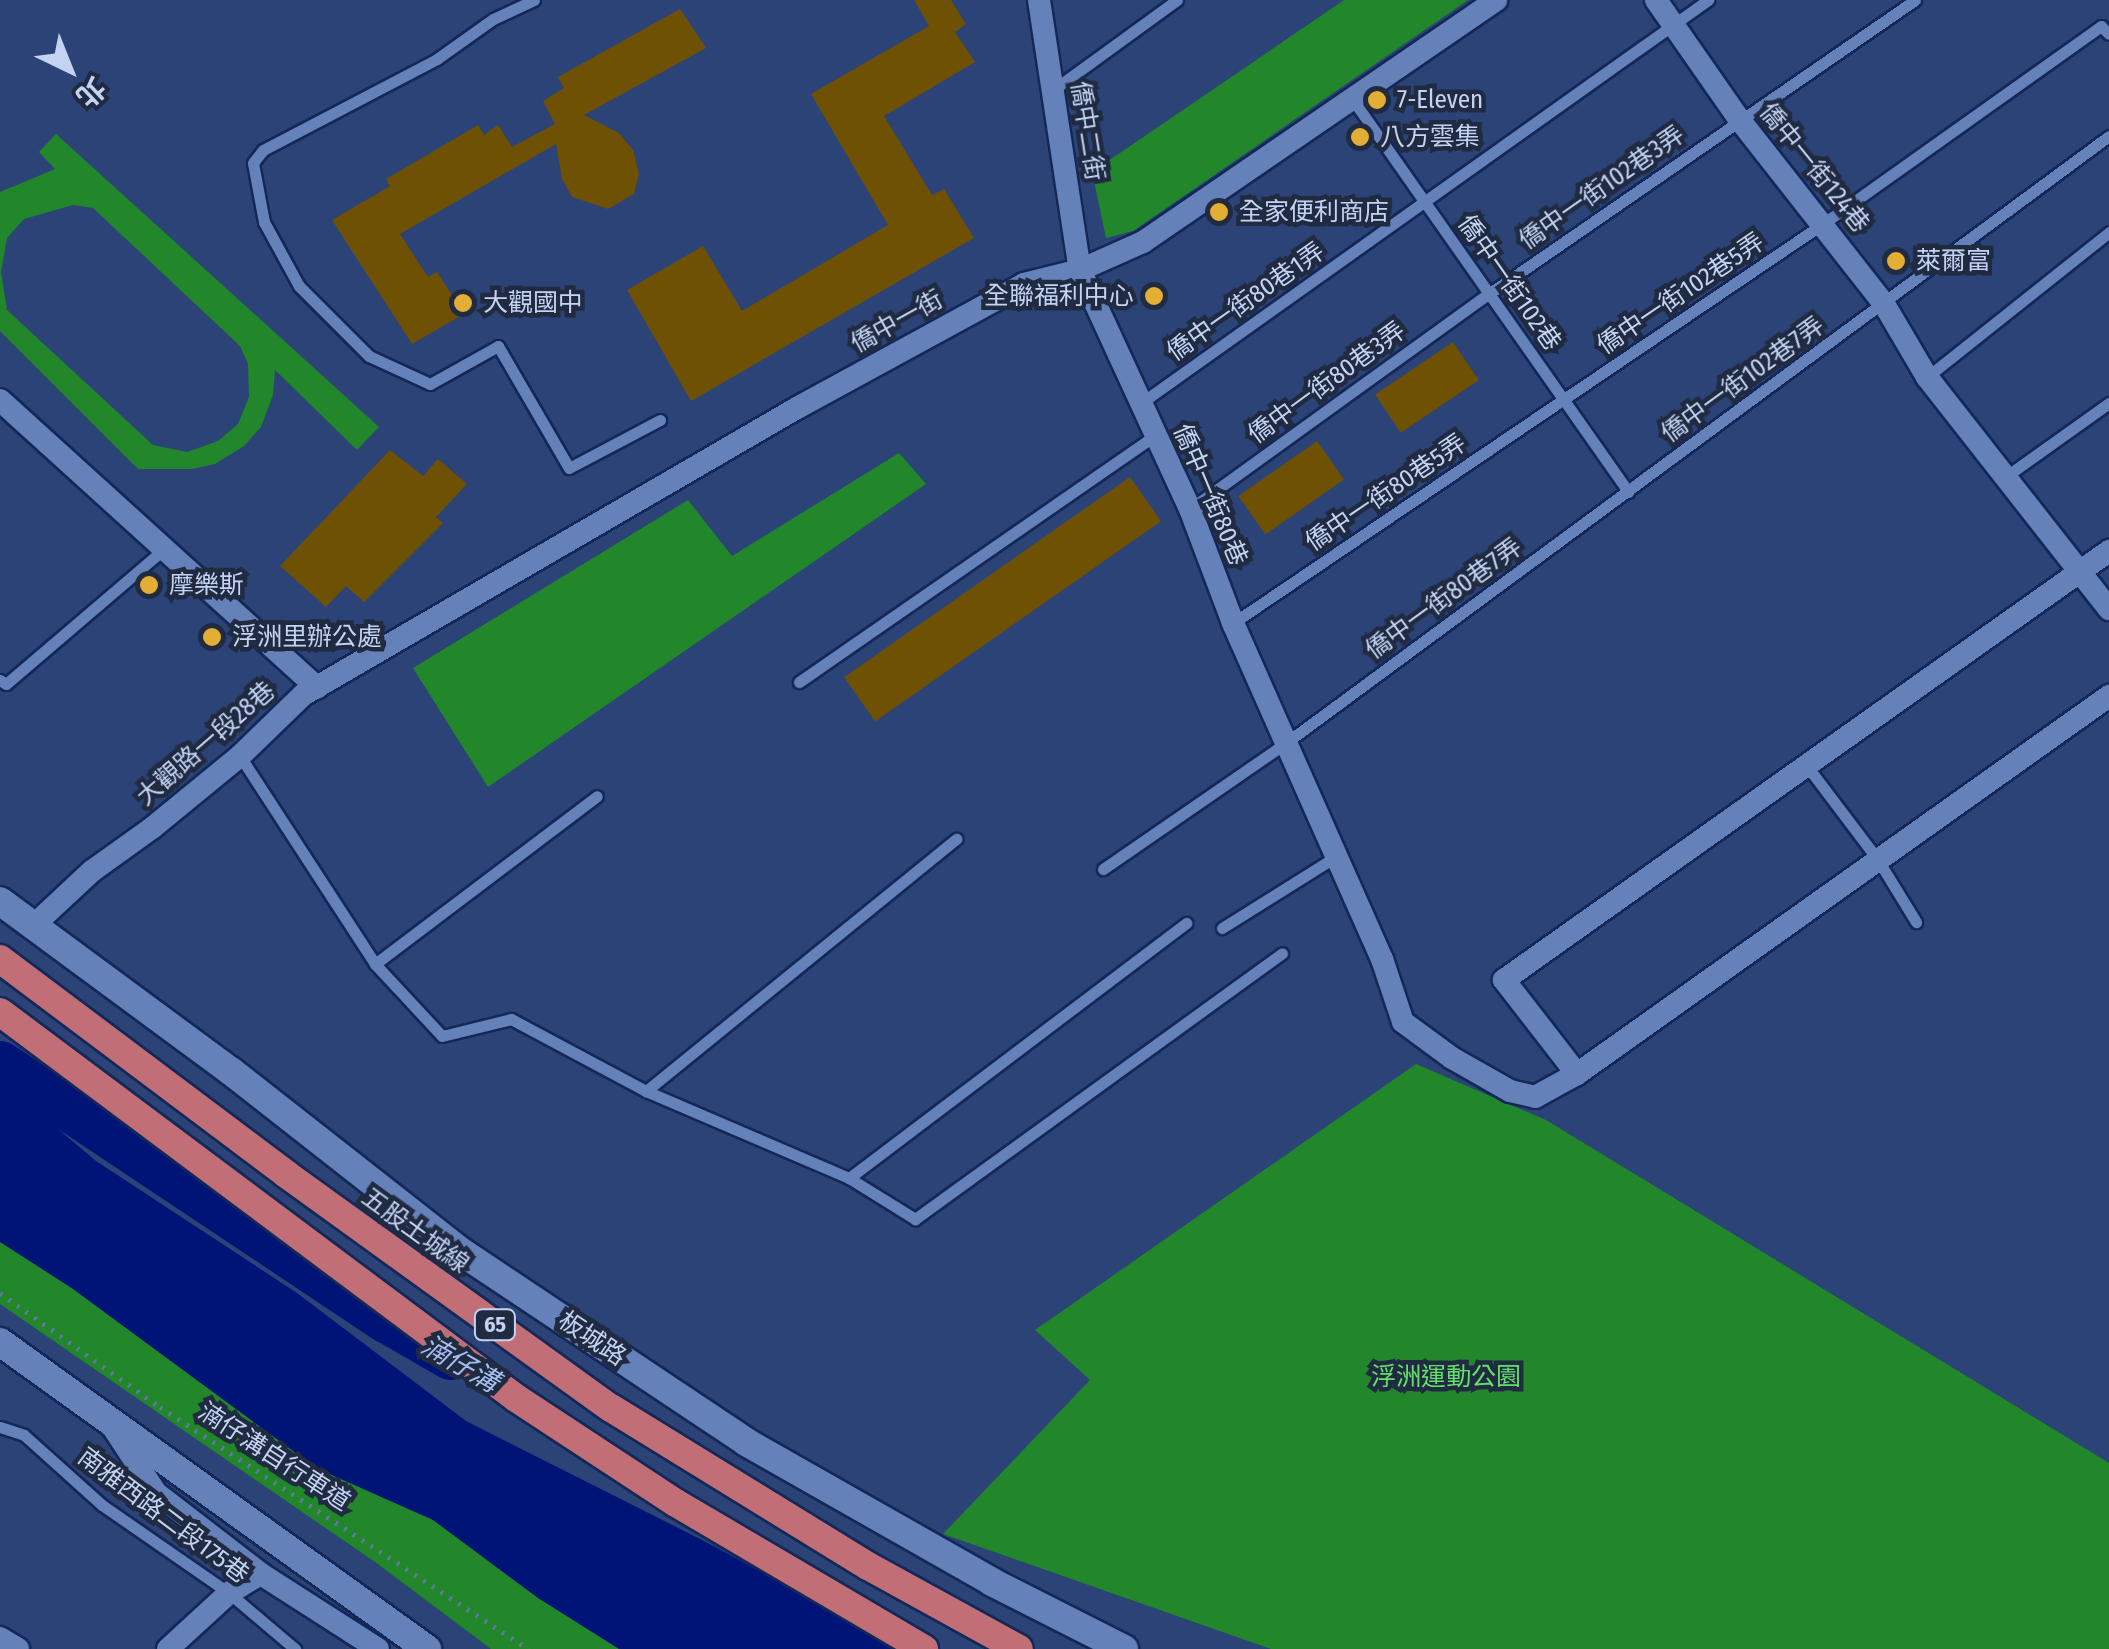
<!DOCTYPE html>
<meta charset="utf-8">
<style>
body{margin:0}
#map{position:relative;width:2109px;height:1649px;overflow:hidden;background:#2b4376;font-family:"Fira Sans Condensed","Noto Sans TC",sans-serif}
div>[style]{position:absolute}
.green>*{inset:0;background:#21872a}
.water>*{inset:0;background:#001376}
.river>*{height:45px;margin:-22.5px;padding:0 22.5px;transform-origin:22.5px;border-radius:22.5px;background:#001376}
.building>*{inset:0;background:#6e5102;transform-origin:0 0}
.path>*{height:5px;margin-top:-2.5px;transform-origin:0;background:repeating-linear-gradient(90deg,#6277a3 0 2.5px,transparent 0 10.5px)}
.roads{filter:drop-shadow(2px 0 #132858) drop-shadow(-2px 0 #132858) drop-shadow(0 2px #132858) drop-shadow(0 -2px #132858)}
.service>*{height:11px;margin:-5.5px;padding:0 5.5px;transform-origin:5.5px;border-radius:5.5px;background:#6581b9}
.minor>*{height:22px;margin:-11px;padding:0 11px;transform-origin:11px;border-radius:11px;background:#6581b9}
.tertiary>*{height:28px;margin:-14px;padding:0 14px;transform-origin:14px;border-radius:14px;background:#6581b9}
.trunk>*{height:28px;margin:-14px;padding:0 14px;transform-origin:14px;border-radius:14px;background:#c26e76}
.dots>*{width:28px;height:28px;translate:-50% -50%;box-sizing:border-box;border:5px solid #202b42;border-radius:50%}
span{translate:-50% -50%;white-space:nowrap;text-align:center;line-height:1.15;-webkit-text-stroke:9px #202b42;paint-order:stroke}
.shield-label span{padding:2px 8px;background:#202b42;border:2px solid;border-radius:8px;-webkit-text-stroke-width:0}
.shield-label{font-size:22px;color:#c4d3f2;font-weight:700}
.poi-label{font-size:25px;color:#c4d3f2}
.left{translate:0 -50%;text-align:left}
.right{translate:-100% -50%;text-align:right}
.street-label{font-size:25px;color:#c4d3f2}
.park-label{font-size:25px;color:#64e069}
.water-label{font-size:28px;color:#a5bef1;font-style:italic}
.north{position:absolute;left:20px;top:20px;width:100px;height:100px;-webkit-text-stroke:8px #202b42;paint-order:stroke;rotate:137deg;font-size:28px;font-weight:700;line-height:40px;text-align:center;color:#c4d3f2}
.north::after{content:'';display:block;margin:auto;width:35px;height:45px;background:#c4d3f2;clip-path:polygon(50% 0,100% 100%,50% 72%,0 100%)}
</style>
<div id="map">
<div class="green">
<i style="clip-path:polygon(1344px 0,1468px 0,1133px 231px,1106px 238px,1092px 172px)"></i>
<i style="clip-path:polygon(evenodd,56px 134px,379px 427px,357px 450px,275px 370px,273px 395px,261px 427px,244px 446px,215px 464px,192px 469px,138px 469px,0 331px,0 192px,55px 169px,39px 152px,56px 134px,73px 205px,93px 208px,240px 346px,248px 364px,249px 397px,238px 424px,218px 441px,187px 452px,153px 445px,7px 310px,1px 272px,7px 238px,24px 219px,73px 205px)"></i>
<i style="clip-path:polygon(899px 453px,926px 484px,488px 787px,413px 668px,688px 500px,732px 556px)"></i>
<i style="clip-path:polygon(1416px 1064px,1546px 1120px,2109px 1463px,2109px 1649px,1271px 1649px,943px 1534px,1090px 1380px,1035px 1330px)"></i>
<i style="clip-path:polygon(0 1221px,640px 1649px,491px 1649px,375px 1562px,0 1304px)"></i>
</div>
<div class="water">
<i style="clip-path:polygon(0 1080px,96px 1161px,297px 1293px,466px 1421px,708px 1543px,859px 1625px,937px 1649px,619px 1649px,538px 1598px,433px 1520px,316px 1468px,73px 1289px,0 1242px)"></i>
</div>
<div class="river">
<i style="left:0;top:1063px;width:464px;rotate:33.7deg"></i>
<i style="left:386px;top:1320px;width:74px;rotate:30deg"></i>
</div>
<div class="building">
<i style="clip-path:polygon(914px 0,951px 0,966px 24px,955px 32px,975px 62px,884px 116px,932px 195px,944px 189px,974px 238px,691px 401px,627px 290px,703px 246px,742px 311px,888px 225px,811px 94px,929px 26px)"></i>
<i style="clip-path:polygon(680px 9px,706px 48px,584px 115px,619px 133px,633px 150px,639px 174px,634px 194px,608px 209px,572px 197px,562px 179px,556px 144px,400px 234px,428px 277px,437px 272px,464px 314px,412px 344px,332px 220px,390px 186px,386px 179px,478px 125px,484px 135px,498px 125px,512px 147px,555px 124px,543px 101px,564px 88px,558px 77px)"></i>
<i style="left:1453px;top:342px;width:46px;height:94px;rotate:56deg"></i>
<i style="left:1317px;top:441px;width:47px;height:96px;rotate:55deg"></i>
<i style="clip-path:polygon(390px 450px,423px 476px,438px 459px,467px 484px,436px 517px,443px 523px,364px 602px,346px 586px,326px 607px,280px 566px)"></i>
<i style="left:1130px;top:477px;width:54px;height:349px;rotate:55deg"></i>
</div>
<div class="path">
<i style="left:0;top:1293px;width:196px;rotate:35.5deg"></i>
<i style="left:160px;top:1407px;width:441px;rotate:33.3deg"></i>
</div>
<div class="roads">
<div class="service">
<i style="left:534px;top:0;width:45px;rotate:155.1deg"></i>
<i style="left:493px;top:19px;width:69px;rotate:144.5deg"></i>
<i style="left:437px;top:59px;width:196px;rotate:152.4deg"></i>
<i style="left:263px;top:150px;width:16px;rotate:128deg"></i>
<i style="left:253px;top:163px;width:60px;rotate:79.4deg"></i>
<i style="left:264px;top:222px;width:73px;rotate:61.3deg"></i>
<i style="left:299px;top:286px;width:99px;rotate:45deg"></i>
<i style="left:369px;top:356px;width:67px;rotate:24.7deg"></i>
<i style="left:430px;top:384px;width:78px;rotate:-29.2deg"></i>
<i style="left:498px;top:346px;width:141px;rotate:59.8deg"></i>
<i style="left:569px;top:468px;width:103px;rotate:-27.8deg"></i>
<i style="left:1053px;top:90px;width:153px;rotate:-36deg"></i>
<i style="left:1353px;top:100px;width:479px;rotate:54.9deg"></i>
<i style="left:1927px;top:377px;width:233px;rotate:-38.5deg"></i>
<i style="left:1141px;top:403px;width:696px;rotate:-35.4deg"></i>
<i style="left:2008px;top:475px;width:124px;rotate:-35.5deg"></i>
<i style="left:1190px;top:509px;width:370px;rotate:-35.8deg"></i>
<i style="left:1490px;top:293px;width:516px;rotate:-34.58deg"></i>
<i style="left:1233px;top:623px;width:714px;rotate:-34.09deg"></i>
<i style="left:1824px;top:223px;width:340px;rotate:-35.4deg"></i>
<i style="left:2101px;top:26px;width:11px;rotate:45deg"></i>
<i style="left:0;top:680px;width:7px;rotate:34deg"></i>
<i style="left:6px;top:684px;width:208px;rotate:-40.5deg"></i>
<i style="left:799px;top:682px;width:434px;rotate:-34.7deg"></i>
<i style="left:240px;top:756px;width:248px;rotate:57deg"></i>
<i style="left:375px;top:964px;width:98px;rotate:47.1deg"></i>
<i style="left:442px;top:1036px;width:71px;rotate:-13.8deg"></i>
<i style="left:511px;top:1019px;width:153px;rotate:28.1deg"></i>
<i style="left:646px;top:1091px;width:221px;rotate:23.2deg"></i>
<i style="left:849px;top:1178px;width:78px;rotate:31.8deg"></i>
<i style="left:915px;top:1219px;width:453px;rotate:-35.9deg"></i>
<i style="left:1807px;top:766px;width:118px;rotate:52.9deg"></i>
<i style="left:1878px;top:860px;width:73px;rotate:58.5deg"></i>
<i style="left:1103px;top:869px;width:224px;rotate:-34.6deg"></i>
<i style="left:1287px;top:742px;width:1021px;rotate:-36.4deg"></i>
<i style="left:1222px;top:928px;width:136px;rotate:-32.1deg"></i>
<i style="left:375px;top:964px;width:278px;rotate:-37.1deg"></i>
<i style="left:646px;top:1091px;width:400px;rotate:-39.1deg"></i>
<i style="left:849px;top:1178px;width:423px;rotate:-37.1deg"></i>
<i style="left:0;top:1427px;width:25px;rotate:18deg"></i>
<i style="left:24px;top:1435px;width:105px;rotate:41.9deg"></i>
<i style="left:102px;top:1505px;width:155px;rotate:34.7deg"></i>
<i style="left:229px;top:1593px;width:87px;rotate:40.3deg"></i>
</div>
<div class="minor">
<i style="left:1039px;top:0;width:273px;rotate:81.4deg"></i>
<i style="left:1080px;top:270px;width:263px;rotate:65.3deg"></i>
<i style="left:1190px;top:509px;width:122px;rotate:69.3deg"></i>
<i style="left:1233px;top:623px;width:368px;rotate:66.1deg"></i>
<i style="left:1382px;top:959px;width:66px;rotate:71.6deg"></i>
<i style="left:1403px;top:1022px;width:61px;rotate:36.3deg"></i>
<i style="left:1452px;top:1058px;width:67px;rotate:29.6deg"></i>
<i style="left:1510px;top:1091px;width:26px;rotate:13deg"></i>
<i style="left:1535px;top:1097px;width:48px;rotate:-28.7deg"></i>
<i style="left:1577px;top:1074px;width:653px;rotate:-35.39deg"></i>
<i style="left:1656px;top:0;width:145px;rotate:55.1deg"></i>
<i style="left:1739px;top:119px;width:235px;rotate:51.9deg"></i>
<i style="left:1884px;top:304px;width:85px;rotate:59.5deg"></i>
<i style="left:1927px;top:377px;width:295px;rotate:51.9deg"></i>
<i style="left:0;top:400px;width:428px;rotate:42.2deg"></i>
<i style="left:34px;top:925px;width:79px;rotate:-43deg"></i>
<i style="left:92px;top:871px;width:74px;rotate:-35.6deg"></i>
<i style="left:152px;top:828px;width:114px;rotate:-39.3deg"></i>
<i style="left:240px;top:756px;width:88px;rotate:-44.1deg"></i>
<i style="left:303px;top:695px;width:571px;rotate:-30.16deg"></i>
<i style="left:797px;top:408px;width:259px;rotate:-28.6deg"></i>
<i style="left:1024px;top:284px;width:58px;rotate:-14deg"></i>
<i style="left:1080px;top:270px;width:69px;rotate:-24deg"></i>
<i style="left:1143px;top:242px;width:428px;rotate:-34.4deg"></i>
<i style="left:1577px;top:1074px;width:119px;rotate:-127.8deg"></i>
<i style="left:1504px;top:980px;width:742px;rotate:-35.34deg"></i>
<i style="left:112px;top:1426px;width:80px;rotate:56.7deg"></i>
<i style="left:156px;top:1493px;width:133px;rotate:37.6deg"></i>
<i style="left:261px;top:1574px;width:139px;rotate:32.7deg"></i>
<i style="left:0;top:1638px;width:21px;rotate:31deg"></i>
<i style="left:168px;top:1649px;width:83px;rotate:-42.6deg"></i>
<i style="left:229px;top:1593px;width:37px;rotate:-31deg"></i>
</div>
<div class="tertiary">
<i style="left:0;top:901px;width:288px;rotate:36.4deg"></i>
<i style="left:232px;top:1072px;width:293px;rotate:38.1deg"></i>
<i style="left:463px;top:1253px;width:340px;rotate:33.7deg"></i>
<i style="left:746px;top:1442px;width:283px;rotate:29.6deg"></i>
<i style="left:992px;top:1582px;width:148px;rotate:26.9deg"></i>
<i style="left:0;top:1342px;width:526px;rotate:35.71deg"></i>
</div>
<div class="trunk">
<i style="left:0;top:959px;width:358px;rotate:36.9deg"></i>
<i style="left:286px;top:1174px;width:400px;rotate:35.8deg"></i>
<i style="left:611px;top:1408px;width:302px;rotate:31.6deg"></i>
<i style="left:868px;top:1566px;width:172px;rotate:28.8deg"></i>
<i style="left:0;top:1012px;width:644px;rotate:36.8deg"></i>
<i style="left:516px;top:1398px;width:191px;rotate:33.3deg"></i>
<i style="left:676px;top:1503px;width:288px;rotate:30.5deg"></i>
</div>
</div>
<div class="dots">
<i style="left:1377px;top:100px;background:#e2ae34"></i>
<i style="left:1360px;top:137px;background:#e2ae34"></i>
<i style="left:1219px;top:212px;background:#e2ae34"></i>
<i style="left:1896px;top:261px;background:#e2ae34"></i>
<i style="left:1154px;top:296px;background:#e2ae34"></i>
<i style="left:463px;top:303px;background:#e2ae34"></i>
<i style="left:149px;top:585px;background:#e2ae34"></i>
<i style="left:212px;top:637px;background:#e2ae34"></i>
</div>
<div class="shield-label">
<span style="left:495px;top:1325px">65</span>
</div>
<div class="poi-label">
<span class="left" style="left:1397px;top:100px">7-Eleven</span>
<span class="left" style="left:1380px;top:137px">八方雲集</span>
<span class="left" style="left:1239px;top:212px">全家便利商店</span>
<span class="left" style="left:1916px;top:261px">萊爾富</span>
<span class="right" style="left:1134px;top:296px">全聯福利中心</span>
<span class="left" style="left:483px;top:303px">大觀國中</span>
<span class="left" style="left:169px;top:585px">摩樂斯</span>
<span class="left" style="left:232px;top:637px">浮洲里辦公處</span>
</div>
<div class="street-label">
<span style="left:1087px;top:131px;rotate:81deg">僑中二街</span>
<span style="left:1814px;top:168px;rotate:51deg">僑中一街124巷</span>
<span style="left:1602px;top:188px;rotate:-35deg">僑中一街102巷3弄</span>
<span style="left:1509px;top:283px;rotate:55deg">僑中一街102巷</span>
<span style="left:1681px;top:294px;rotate:-34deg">僑中一街102巷5弄</span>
<span style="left:1246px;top:302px;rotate:-35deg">僑中一街80巷1弄</span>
<span style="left:897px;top:322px;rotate:-29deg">僑中一街</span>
<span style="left:1743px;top:380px;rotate:-36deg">僑中一街102巷7弄</span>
<span style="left:1327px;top:383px;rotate:-36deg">僑中一街80巷3弄</span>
<span style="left:1386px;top:493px;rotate:-34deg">僑中一街80巷5弄</span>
<span style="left:1210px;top:495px;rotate:67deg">僑中一街80巷</span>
<span style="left:1444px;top:599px;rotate:-36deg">僑中一街80巷7弄</span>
<span style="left:206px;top:744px;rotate:-41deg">大觀路一段28巷</span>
<span style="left:415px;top:1231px;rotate:36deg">五股土城線</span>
<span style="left:592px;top:1339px;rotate:34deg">板城路</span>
<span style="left:274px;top:1457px;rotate:33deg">湳仔溝自行車道</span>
<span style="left:163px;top:1516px;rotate:37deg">南雅西路二段175巷</span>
</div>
<div class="park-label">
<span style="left:1446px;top:1377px">浮洲運動公園</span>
</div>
<div class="water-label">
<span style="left:460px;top:1364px;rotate:30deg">湳仔溝</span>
</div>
<div class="north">北</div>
</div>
